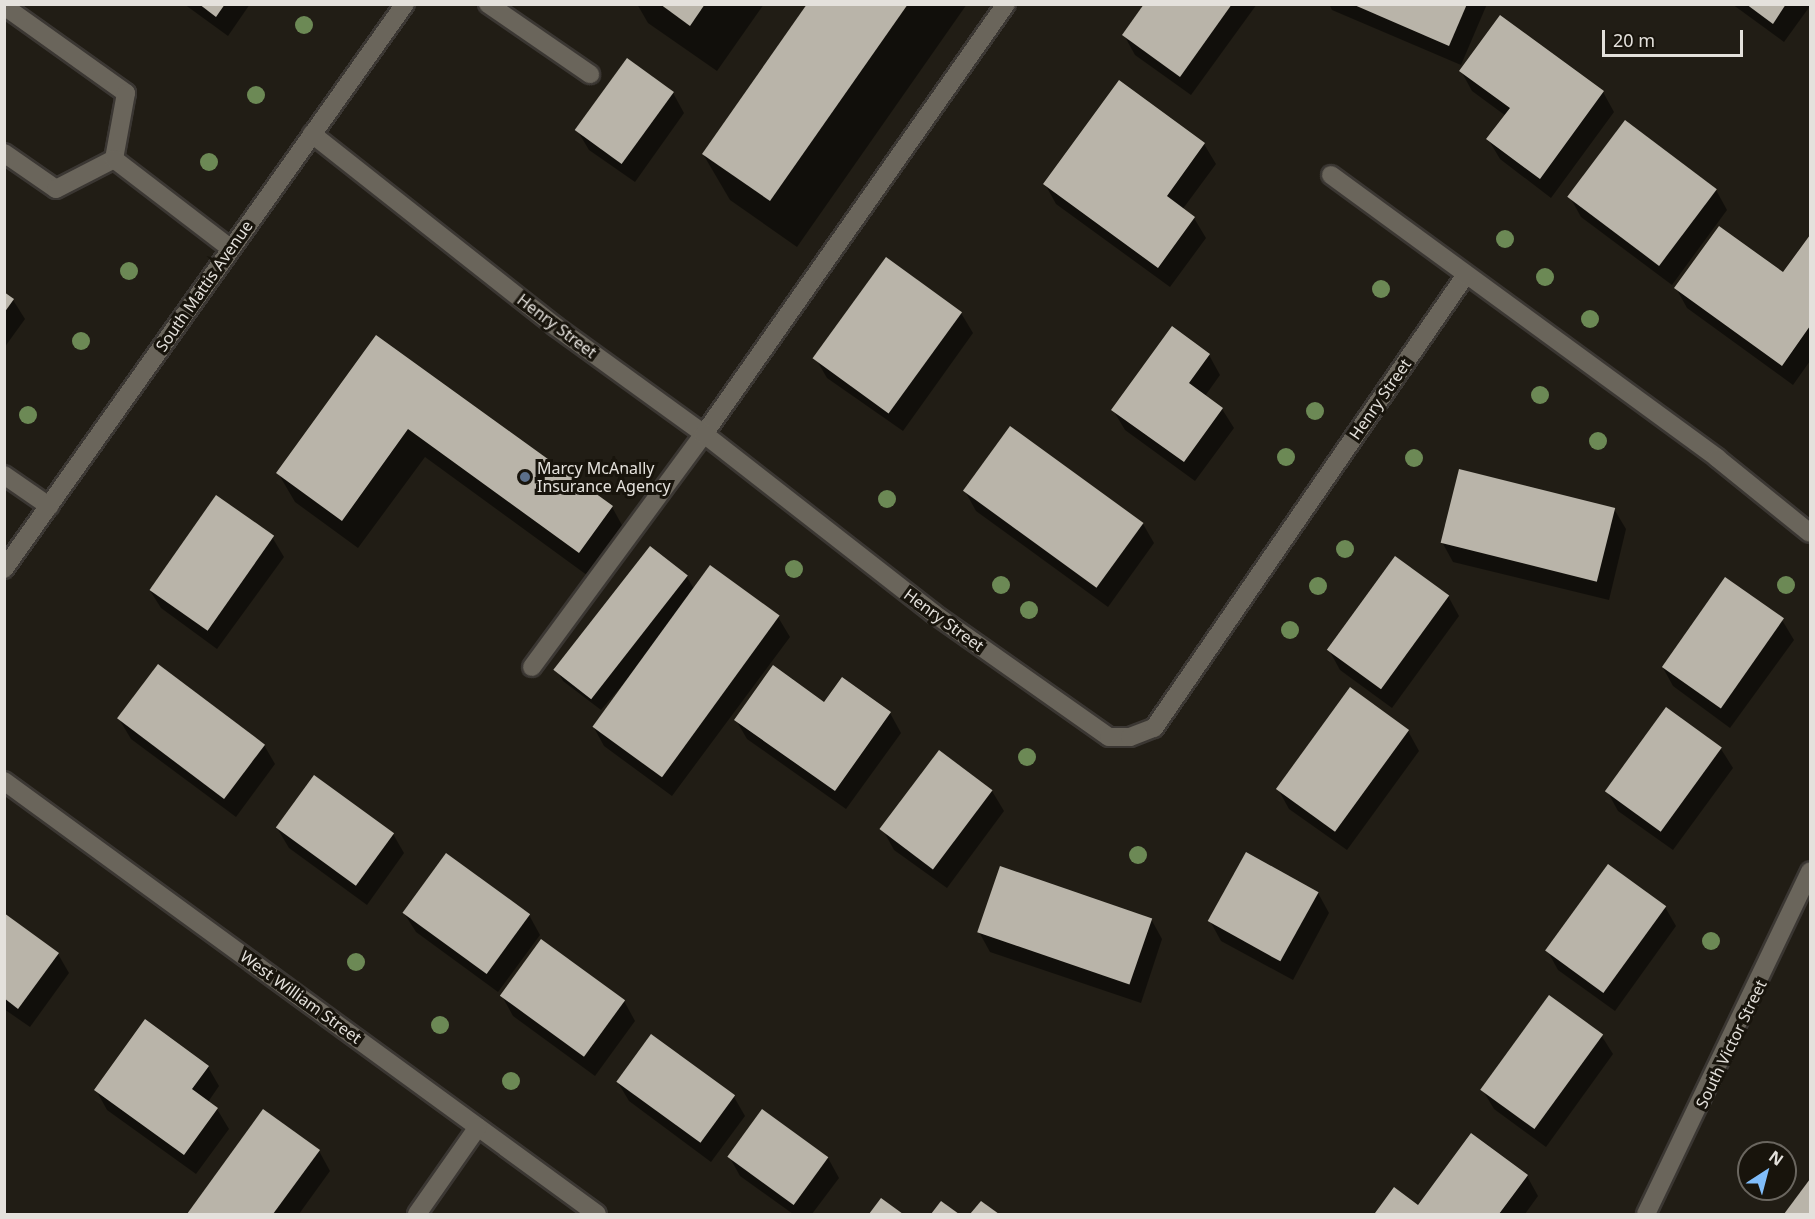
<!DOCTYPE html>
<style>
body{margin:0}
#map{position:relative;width:1815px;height:1219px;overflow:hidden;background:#211d15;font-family:"Noto Sans",sans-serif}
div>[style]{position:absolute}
.shadow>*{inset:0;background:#0007}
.building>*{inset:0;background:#b9b4a9;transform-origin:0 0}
.roads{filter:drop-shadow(2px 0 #3b3733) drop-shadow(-2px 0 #3b3733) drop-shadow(0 2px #3b3733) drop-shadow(0 -2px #3b3733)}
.lane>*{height:18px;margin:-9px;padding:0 9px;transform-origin:9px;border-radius:9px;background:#6a655b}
.street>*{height:18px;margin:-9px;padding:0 9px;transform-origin:9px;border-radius:9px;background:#6a655b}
.secondary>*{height:18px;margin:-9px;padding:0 9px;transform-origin:9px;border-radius:9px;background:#6a655b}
.trees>*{width:18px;height:18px;margin:-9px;border-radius:50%;background:#6c8955}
.dots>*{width:16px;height:16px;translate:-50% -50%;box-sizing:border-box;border:3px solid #18140c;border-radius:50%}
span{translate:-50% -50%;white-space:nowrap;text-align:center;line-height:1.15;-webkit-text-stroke:6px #18140c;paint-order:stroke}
.street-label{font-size:16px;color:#e4e1dc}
.poi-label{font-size:16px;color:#e4e1dc}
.left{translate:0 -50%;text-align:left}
.frame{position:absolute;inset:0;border:6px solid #e4e1dc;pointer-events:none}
.north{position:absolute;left:1737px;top:1141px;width:60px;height:60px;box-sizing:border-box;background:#18140c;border:2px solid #6a665f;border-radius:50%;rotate:36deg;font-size:16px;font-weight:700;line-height:24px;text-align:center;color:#e4e1dc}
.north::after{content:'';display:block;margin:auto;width:21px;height:27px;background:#80bdfa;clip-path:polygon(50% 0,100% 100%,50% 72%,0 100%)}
.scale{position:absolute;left:1602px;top:30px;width:141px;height:27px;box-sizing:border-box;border:3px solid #e4e1dc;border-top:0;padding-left:8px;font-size:18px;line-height:21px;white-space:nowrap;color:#e4e1dc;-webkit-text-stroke:4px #18140c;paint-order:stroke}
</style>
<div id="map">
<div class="shadow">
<i style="clip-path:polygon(184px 4px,250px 4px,228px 36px)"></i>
<i style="clip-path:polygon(637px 4px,764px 4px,717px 71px,648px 23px)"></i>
<i style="clip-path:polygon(808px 4px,967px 4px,797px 247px,730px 200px,703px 154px)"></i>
<i style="clip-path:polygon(1146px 4px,1257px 4px,1191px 95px,1135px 55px,1124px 35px)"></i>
<i style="clip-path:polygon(1329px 4px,1487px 4px,1461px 65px,1332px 10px)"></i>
<i style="clip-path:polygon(1732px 4px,1810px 4px,1810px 6px,1784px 42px)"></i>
<i style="clip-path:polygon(1461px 71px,1603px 92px,1614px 112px,1551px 198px,1500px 159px,1488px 139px,1506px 116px,1472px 91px)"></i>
<i style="clip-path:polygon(673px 93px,684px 113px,635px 182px,589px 150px,577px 130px)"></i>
<i style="clip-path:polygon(1204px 144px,1216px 164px,1182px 210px,1194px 218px,1206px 238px,1170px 287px,1056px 204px,1045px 184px)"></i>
<i style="clip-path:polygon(1716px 190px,1727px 210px,1672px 285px,1581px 217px,1570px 197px)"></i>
<i style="clip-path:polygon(1810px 238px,1810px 361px,1793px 385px,1687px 308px,1676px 288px,1784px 274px)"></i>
<i style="clip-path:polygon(886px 260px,961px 313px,973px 333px,903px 431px,827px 378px,816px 359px)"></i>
<i style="clip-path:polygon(4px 293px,13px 300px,25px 319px,4px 348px)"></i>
<i style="clip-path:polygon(376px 337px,612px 507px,628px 536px,595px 581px,425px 457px,358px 548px,295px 502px,278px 473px)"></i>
<i style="clip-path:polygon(1209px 355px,1220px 375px,1205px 396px,1222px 409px,1234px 428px,1195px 481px,1125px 430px,1113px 410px)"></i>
<i style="clip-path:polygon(965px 491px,1143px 524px,1154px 543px,1108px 607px,976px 511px)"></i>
<i style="clip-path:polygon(1614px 509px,1626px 529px,1609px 600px,1453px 562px,1442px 542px)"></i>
<i style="clip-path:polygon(272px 537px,284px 557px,217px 649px,161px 608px,149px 589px)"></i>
<i style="clip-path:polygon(650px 548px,687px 577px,694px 589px,710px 567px,778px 617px,790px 637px,672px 796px,604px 746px,593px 726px,631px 675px,601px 710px,563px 681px,557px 671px)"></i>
<i style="clip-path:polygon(1448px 596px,1459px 616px,1392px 708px,1340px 670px,1329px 650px)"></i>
<i style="clip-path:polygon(1782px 620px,1794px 640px,1730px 728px,1673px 686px,1662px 666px)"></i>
<i style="clip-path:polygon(825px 704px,890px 713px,901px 733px,846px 809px,747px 739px,736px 720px)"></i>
<i style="clip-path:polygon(119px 719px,264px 745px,275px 764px,236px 817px,131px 739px)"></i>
<i style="clip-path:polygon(1408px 731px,1419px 751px,1347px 850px,1289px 809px,1278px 789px)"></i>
<i style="clip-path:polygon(1721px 749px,1733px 768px,1673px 850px,1618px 811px,1607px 791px)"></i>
<i style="clip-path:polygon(992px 791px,1004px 811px,947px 888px,894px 850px,883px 830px)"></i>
<i style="clip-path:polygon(277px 828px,393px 834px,404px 853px,367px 905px,289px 848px)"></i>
<i style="clip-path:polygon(1318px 893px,1329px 913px,1293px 980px,1221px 941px,1210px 921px)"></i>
<i style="clip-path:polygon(1665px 907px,1676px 926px,1615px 1011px,1558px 970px,1547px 950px)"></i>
<i style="clip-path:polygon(404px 913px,529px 915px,540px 935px,498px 992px,416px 932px)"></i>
<i style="clip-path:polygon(4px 915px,58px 954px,69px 973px,30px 1027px,4px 1009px)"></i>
<i style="clip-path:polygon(1151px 919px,1162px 939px,1141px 1003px,990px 952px,979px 932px)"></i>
<i style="clip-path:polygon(502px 996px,624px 1001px,635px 1021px,595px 1076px,513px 1016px)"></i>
<i style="clip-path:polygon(1601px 1035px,1613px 1054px,1546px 1147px,1494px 1109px,1482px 1089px)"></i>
<i style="clip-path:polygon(208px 1067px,219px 1086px,208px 1102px,217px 1109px,229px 1129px,196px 1174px,107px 1110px,96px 1090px)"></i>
<i style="clip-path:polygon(617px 1081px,734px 1097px,745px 1116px,711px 1162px,629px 1101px)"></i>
<i style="clip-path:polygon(264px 1111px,319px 1151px,330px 1171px,299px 1214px,189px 1214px)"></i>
<i style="clip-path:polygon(729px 1156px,828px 1158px,839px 1178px,812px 1214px,793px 1214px,740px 1176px)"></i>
<i style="clip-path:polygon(1527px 1176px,1538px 1196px,1525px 1214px,1376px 1213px,1419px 1207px)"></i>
<i style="clip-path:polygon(1810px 1181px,1810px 1214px,1786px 1214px)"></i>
</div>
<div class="building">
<i style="clip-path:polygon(199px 4px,225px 4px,216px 17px)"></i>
<i style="clip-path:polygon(660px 4px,705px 4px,690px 26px)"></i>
<i style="clip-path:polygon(807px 4px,908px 4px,770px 201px,702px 154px)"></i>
<i style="clip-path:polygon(1144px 4px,1232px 4px,1180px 77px,1122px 35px)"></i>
<i style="clip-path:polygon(1352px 4px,1467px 4px,1449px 46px)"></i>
<i style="clip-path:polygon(1746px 4px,1786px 4px,1773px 24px)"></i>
<i style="clip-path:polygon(1500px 15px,1604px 91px,1540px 179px,1486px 139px,1510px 108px,1459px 71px)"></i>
<i style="left:627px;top:58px;width:58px;height:89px;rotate:36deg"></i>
<i style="clip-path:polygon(1119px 80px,1205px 143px,1167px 196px,1195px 217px,1158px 268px,1043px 184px)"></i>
<i style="left:1625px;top:120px;width:115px;height:96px;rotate:37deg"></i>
<i style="clip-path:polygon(1719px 226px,1783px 272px,1810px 235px,1810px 326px,1782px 366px,1674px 288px)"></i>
<i style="left:886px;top:257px;width:94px;height:125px;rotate:36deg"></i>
<i style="clip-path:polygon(4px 292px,14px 299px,4px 313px)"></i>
<i style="clip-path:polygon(1172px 326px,1210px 354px,1189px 383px,1223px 408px,1184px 462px,1111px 410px)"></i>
<i style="clip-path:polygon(376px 335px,613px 506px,579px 553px,408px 429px,342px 521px,276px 473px)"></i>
<i style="left:1010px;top:426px;width:165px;height:80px;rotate:36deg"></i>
<i style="left:1459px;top:469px;width:161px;height:76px;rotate:14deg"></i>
<i style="left:216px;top:495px;width:71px;height:116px;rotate:35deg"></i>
<i style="left:650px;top:546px;width:48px;height:157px;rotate:38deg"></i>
<i style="left:1395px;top:556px;width:67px;height:116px;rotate:36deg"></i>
<i style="left:710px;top:565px;width:86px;height:200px;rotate:36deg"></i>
<i style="left:1725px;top:577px;width:72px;height:110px;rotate:35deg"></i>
<i style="left:158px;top:664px;width:134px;height:68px;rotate:37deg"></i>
<i style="clip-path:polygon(773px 665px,824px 702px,842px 677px,891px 712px,835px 791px,734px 720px)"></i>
<i style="left:1350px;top:687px;width:73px;height:126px;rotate:36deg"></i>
<i style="left:1666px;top:707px;width:69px;height:104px;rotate:36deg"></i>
<i style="left:939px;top:750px;width:67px;height:99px;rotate:37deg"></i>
<i style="left:314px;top:775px;width:99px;height:65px;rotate:36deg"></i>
<i style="left:1246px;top:852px;width:83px;height:79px;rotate:29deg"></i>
<i style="left:446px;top:853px;width:104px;height:74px;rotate:36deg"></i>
<i style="left:1608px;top:864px;width:72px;height:107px;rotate:36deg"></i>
<i style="left:1000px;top:866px;width:161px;height:70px;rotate:19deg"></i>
<i style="clip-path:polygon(4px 913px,59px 953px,18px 1009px,4px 998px)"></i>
<i style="left:541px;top:939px;width:104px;height:70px;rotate:36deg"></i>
<i style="left:1549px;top:995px;width:67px;height:117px;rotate:36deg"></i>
<i style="clip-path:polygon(145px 1019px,209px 1066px,192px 1089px,218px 1108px,184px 1155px,94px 1090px)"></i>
<i style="left:651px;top:1034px;width:104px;height:59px;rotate:36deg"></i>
<i style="clip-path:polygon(263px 1109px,320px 1150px,273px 1214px,187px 1214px)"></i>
<i style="left:762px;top:1109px;width:82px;height:59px;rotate:36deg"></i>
<i style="clip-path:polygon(1471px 1133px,1528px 1175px,1499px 1214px,1375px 1213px,1394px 1187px,1418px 1205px)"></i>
<i style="clip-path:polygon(1810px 1179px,1810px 1214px,1784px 1214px)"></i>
<i style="clip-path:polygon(881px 1198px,903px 1214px,869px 1214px)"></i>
<i style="clip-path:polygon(941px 1201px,959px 1214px,931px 1214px)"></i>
<i style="clip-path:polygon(981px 1201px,999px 1214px,970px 1214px)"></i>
</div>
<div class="roads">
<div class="lane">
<i style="left:488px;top:4px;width:124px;rotate:34.5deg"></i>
<i style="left:4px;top:6px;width:150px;rotate:35.5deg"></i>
<i style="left:126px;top:93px;width:67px;rotate:100.3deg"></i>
<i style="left:4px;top:153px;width:63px;rotate:34.7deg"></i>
<i style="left:56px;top:189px;width:65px;rotate:-27.3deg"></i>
<i style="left:114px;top:159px;width:146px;rotate:37.5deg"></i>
<i style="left:4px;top:475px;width:55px;rotate:34.6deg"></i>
<i style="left:532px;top:667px;width:290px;rotate:-53.6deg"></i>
<i style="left:704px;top:434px;width:525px;rotate:-54.92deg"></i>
</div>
<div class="street">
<i style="left:312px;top:134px;width:310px;rotate:38.3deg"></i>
<i style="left:555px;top:326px;width:184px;rotate:35.9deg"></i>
<i style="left:704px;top:434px;width:291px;rotate:38deg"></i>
<i style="left:933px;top:613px;width:215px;rotate:35.2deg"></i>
<i style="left:1109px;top:737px;width:21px"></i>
<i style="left:1130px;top:737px;width:26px;rotate:-21deg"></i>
<i style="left:1154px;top:728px;width:549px;rotate:-55.47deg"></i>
<i style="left:1331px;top:175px;width:479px;rotate:36.2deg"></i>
<i style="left:1717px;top:458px;width:119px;rotate:38.9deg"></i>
<i style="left:4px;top:781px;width:734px;rotate:36.14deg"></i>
<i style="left:417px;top:1214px;width:106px;rotate:-55deg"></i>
<i style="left:1646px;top:1214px;width:380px;rotate:-64.4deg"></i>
</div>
<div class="secondary">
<i style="left:4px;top:569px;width:693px;rotate:-54.64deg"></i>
</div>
</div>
<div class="trees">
<i style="left:304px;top:25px"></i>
<i style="left:256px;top:95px"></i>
<i style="left:209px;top:162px"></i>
<i style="left:1505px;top:239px"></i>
<i style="left:129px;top:271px"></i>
<i style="left:1545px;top:277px"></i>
<i style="left:1381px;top:289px"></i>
<i style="left:1590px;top:319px"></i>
<i style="left:81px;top:341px"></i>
<i style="left:1540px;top:395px"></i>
<i style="left:1315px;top:411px"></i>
<i style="left:28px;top:415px"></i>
<i style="left:1598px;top:441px"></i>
<i style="left:1286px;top:457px"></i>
<i style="left:1414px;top:458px"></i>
<i style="left:887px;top:499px"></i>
<i style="left:1345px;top:549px"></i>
<i style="left:794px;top:569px"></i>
<i style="left:1001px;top:585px"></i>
<i style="left:1786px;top:585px"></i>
<i style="left:1318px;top:586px"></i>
<i style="left:1029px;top:610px"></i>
<i style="left:1290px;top:630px"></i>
<i style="left:1027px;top:757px"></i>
<i style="left:1138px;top:855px"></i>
<i style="left:1711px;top:941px"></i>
<i style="left:356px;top:962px"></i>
<i style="left:440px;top:1025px"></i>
<i style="left:511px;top:1081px"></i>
</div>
<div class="dots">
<i style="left:525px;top:477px;background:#5c6f8a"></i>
</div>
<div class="street-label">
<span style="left:204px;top:286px;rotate:-55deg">South Mattis Avenue</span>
<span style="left:557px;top:326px;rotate:37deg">Henry Street</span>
<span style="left:1380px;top:399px;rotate:-55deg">Henry Street</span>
<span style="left:944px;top:620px;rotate:36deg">Henry Street</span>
<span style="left:301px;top:997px;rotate:36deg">West William Street</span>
<span style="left:1731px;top:1044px;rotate:-64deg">South Victor Street</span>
</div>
<div class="poi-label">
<span class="left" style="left:537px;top:477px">Marcy McAnally<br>Insurance Agency</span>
</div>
<div class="frame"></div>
<div class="north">N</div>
<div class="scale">20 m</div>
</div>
